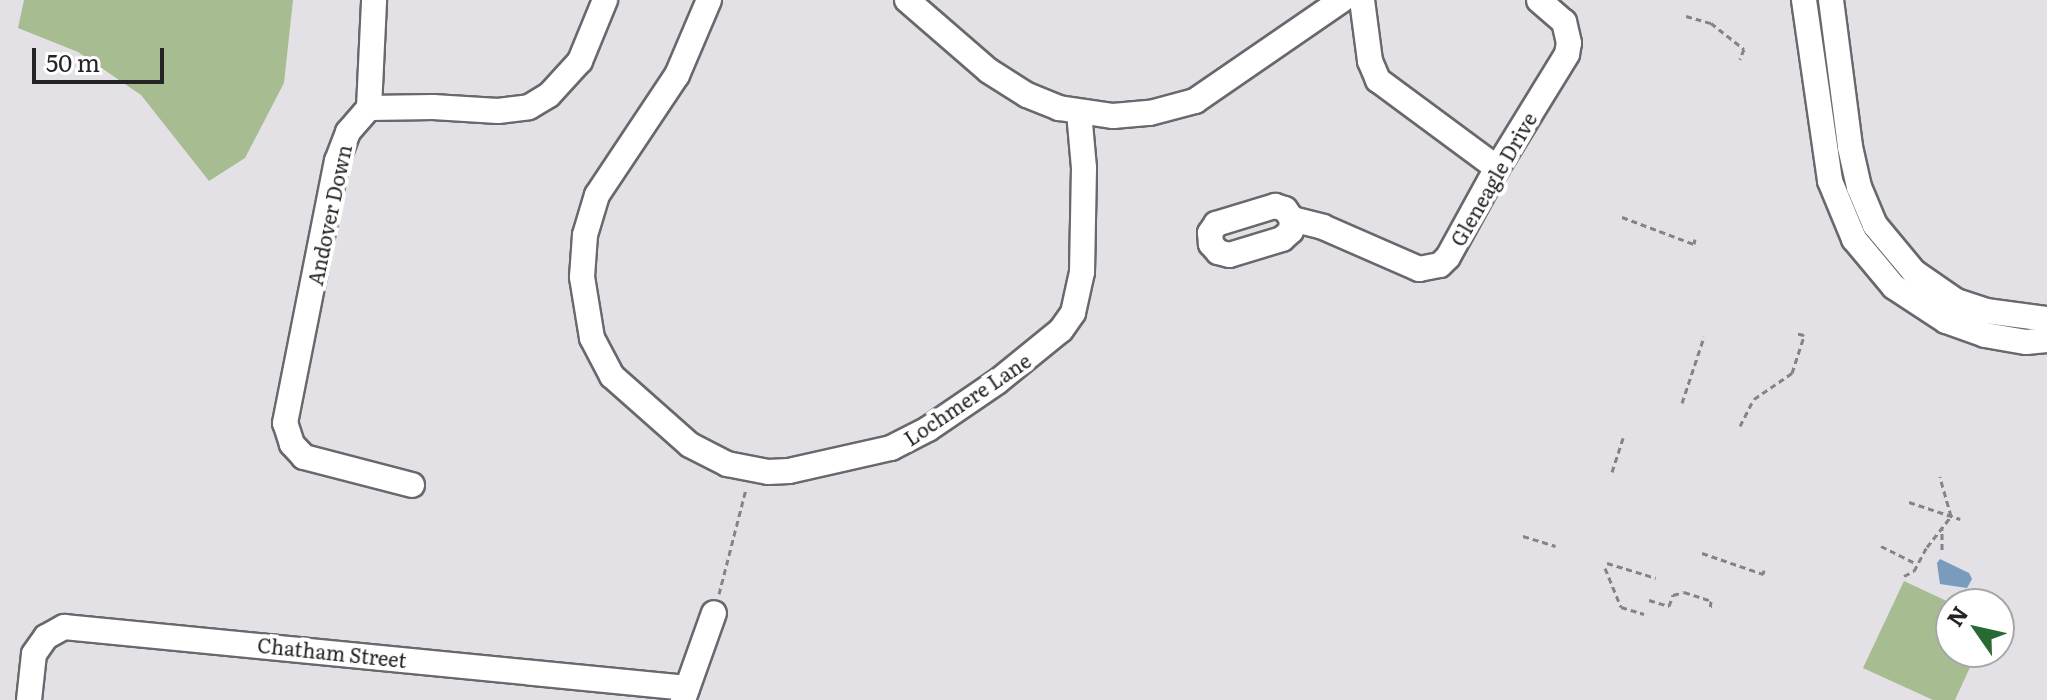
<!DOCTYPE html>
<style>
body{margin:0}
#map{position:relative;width:2047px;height:700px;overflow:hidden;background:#e3e0e6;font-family:Literata,serif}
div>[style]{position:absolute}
.green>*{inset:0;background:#a8bc91}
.water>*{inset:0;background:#789bbe}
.path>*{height:3px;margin-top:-1.5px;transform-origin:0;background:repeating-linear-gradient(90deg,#858387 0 6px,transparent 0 10px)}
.roads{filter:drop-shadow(2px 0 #6a676d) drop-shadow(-2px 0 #6a676d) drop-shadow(0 2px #6a676d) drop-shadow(0 -2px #6a676d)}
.minor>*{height:24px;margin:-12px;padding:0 12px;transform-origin:12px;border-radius:12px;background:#fff}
span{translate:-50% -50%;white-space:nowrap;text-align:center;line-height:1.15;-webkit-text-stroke:8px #fff;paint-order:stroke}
.street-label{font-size:20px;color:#242325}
.north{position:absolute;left:1935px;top:588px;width:80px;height:80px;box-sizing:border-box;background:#fff;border:2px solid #a7a7a8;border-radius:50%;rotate:304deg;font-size:22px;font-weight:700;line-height:32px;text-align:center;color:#242325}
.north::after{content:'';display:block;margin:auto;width:28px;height:36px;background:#296a33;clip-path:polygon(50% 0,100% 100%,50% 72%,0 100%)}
.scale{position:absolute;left:32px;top:48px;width:132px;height:36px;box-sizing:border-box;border:4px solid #242325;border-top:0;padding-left:10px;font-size:24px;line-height:28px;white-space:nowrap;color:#242325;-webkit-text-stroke:6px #fff;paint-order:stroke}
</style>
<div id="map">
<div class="green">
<i style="clip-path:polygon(24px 0,293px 0,284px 83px,245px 158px,209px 181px,141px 95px,78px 52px,18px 28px)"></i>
<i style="clip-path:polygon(1904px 581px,1953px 604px,1951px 652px,1977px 652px,1955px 700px,1933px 700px,1863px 668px)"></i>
</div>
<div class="water">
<i style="clip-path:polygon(1940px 559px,1969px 573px,1972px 579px,1967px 588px,1940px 584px,1937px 563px)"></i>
</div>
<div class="path">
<i style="left:1686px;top:16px;width:26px;rotate:16deg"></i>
<i style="left:1711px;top:23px;width:42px;rotate:38.2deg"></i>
<i style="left:1744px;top:49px;width:11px;rotate:112deg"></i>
<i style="left:1622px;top:217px;width:77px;rotate:20.6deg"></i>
<i style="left:1694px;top:244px;width:5px;rotate:-79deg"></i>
<i style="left:1682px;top:403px;width:70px;rotate:-71.6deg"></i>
<i style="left:1740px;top:426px;width:30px;rotate:-63deg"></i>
<i style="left:1754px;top:399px;width:46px;rotate:-34.4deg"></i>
<i style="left:1792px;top:373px;width:40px;rotate:-72deg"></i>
<i style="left:1804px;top:335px;width:9px;rotate:-167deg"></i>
<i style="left:1612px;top:472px;width:36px;rotate:-72deg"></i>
<i style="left:1909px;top:502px;width:54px;rotate:18.4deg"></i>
<i style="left:1523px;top:536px;width:34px;rotate:17deg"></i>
<i style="left:1881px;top:546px;width:40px;rotate:26.6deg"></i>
<i style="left:1942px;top:550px;width:21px;rotate:-90deg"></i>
<i style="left:1702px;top:553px;width:65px;rotate:19deg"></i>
<i style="left:1763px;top:574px;width:4px;rotate:-76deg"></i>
<i style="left:1607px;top:563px;width:51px;rotate:17deg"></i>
<i style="left:1605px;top:568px;width:42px;rotate:67.7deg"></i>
<i style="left:1621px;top:607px;width:24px;rotate:17deg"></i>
<i style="left:1904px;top:576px;width:11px;rotate:-27deg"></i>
<i style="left:1914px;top:571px;width:27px;rotate:-62deg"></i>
<i style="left:1927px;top:547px;width:39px;rotate:-52deg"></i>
<i style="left:1951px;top:516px;width:41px;rotate:-105.8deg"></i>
<i style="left:719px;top:594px;width:108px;rotate:-75.6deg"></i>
<i style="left:1649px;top:600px;width:21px;rotate:17deg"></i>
<i style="left:1669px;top:606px;width:12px;rotate:-70deg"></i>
<i style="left:1673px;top:595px;width:11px;rotate:-15deg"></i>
<i style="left:1684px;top:592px;width:28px;rotate:18deg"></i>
<i style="left:1711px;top:601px;width:9px;rotate:96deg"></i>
</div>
<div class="roads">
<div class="minor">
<i style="left:709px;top:0;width:82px;rotate:113.1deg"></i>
<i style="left:677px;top:75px;width:144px;rotate:123.7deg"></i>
<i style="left:597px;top:195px;width:42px;rotate:106.7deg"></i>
<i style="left:585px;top:235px;width:42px;rotate:94.1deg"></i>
<i style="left:582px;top:277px;width:62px;rotate:80.7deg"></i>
<i style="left:592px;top:338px;width:43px;rotate:62.2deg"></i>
<i style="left:612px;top:376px;width:104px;rotate:41.5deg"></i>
<i style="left:690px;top:445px;width:42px;rotate:27.2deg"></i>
<i style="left:727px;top:464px;width:42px;rotate:11deg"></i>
<i style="left:768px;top:472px;width:21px;rotate:-3deg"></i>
<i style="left:789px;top:471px;width:105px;rotate:-12.7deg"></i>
<i style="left:891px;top:448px;width:42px;rotate:-27.2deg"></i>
<i style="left:928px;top:429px;width:83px;rotate:-34.3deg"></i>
<i style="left:997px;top:382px;width:82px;rotate:-39.1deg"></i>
<i style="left:1061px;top:330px;width:21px;rotate:-55deg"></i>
<i style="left:1073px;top:313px;width:42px;rotate:-77.6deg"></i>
<i style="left:1082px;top:272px;width:104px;rotate:-88.9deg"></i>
<i style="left:1084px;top:168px;width:56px;rotate:-95.1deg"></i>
<i style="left:907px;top:0;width:108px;rotate:40.9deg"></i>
<i style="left:989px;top:71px;width:45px;rotate:32.3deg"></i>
<i style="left:1027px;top:95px;width:35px;rotate:22deg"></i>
<i style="left:1059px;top:108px;width:55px;rotate:8.4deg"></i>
<i style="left:1113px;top:116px;width:37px;rotate:-5deg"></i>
<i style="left:1150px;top:113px;width:47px;rotate:-14.9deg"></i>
<i style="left:1195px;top:101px;width:178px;rotate:-34.5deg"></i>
<i style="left:1362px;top:0;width:62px;rotate:82.5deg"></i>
<i style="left:1370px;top:61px;width:21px;rotate:67deg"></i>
<i style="left:1378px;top:80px;width:148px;rotate:36.5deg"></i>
<i style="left:1804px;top:0;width:183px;rotate:81.8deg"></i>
<i style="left:1830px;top:181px;width:63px;rotate:67.5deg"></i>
<i style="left:1854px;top:239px;width:62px;rotate:50.2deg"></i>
<i style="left:1894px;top:287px;width:62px;rotate:33.2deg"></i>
<i style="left:1946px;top:321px;width:41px;rotate:19.7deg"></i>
<i style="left:1985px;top:335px;width:42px;rotate:9.7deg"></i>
<i style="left:2026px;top:342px;width:21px;rotate:-5deg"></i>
<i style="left:1831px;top:0;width:148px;rotate:82.6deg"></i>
<i style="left:1850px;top:147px;width:41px;rotate:77.3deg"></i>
<i style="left:1859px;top:187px;width:41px;rotate:67.2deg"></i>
<i style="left:1875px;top:225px;width:61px;rotate:50.3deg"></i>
<i style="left:1914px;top:272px;width:51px;rotate:34.6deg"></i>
<i style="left:1956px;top:301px;width:32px;rotate:18deg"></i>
<i style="left:1986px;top:311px;width:62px;rotate:7.5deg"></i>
<i style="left:369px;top:108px;width:108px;rotate:-87.3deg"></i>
<i style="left:1292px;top:219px;width:12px;rotate:95deg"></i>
<i style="left:1291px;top:231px;width:12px;rotate:138deg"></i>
<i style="left:1282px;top:239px;width:55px;rotate:163.2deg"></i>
<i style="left:1229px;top:255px;width:11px;rotate:-165deg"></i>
<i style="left:1218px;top:252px;width:11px;rotate:-131deg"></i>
<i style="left:1211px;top:244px;width:11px;rotate:-95deg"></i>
<i style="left:1210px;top:233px;width:11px;rotate:-56deg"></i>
<i style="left:1216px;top:224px;width:62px;rotate:-17deg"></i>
<i style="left:1275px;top:206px;width:10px;rotate:17deg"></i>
<i style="left:1285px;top:209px;width:12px;rotate:55deg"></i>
<i style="left:1292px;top:219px;width:32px;rotate:14deg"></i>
<i style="left:1323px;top:227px;width:105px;rotate:23.6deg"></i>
<i style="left:1419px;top:269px;width:21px;rotate:-11deg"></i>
<i style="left:1440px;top:265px;width:11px;rotate:-45deg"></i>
<i style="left:1448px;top:257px;width:102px;rotate:-61.2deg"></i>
<i style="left:1497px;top:168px;width:134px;rotate:-58.4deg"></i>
<i style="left:1567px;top:54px;width:11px;rotate:-80deg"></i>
<i style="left:1569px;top:43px;width:22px;rotate:-103deg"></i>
<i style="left:1564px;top:22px;width:33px;rotate:-139deg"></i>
<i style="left:412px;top:485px;width:112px;rotate:-165.5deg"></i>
<i style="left:304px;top:457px;width:18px;rotate:-133deg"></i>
<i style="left:292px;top:444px;width:22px;rotate:-108deg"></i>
<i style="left:285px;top:423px;width:267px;rotate:-78.8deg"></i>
<i style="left:337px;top:161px;width:31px;rotate:-69deg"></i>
<i style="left:348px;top:132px;width:32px;rotate:-49deg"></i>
<i style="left:369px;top:108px;width:64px;rotate:-0.9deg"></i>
<i style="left:433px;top:107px;width:65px;rotate:3.5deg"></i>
<i style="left:498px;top:111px;width:31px;rotate:-7deg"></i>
<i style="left:529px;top:107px;width:23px;rotate:-31deg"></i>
<i style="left:549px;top:95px;width:46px;rotate:-47.6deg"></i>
<i style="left:580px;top:61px;width:66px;rotate:-67.7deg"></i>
<i style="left:29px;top:700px;width:46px;rotate:-83.8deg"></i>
<i style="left:34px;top:654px;width:21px;rotate:-55deg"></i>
<i style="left:46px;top:637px;width:21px;rotate:-29deg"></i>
<i style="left:64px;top:627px;width:626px;rotate:5.59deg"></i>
<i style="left:683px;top:700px;width:92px;rotate:-70.4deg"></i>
</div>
</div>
<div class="street-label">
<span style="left:1493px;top:179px;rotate:-60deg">Gleneagle Drive</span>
<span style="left:329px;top:215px;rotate:-78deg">Andover Down</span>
<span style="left:967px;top:399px;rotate:-34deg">Lochmere Lane</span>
<span style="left:332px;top:652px;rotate:6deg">Chatham Street</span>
</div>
<div class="north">N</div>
<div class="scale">50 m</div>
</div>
